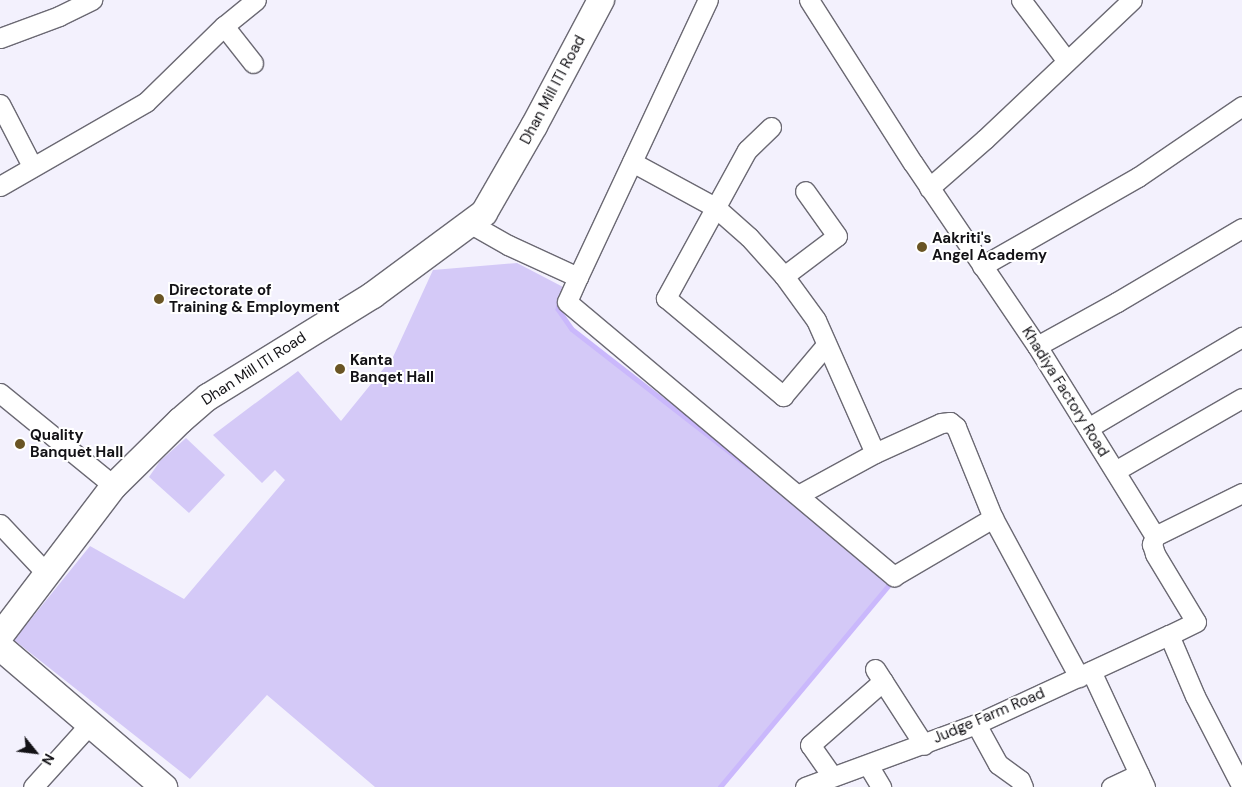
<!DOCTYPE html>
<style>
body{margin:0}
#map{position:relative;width:1242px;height:787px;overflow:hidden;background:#f3f1fd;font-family:"DM Sans",sans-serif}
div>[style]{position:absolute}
.green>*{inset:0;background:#d4c9f7}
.stream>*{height:4.5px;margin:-2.25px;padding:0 2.25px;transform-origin:2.25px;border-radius:2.25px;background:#cab8fc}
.roads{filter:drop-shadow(1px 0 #6b6973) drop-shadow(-1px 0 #6b6973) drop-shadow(0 1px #6b6973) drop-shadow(0 -1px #6b6973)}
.street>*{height:19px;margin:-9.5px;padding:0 9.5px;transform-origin:9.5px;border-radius:9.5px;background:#fff}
.secondary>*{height:26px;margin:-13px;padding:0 13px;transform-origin:13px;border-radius:13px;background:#fff}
.dots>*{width:14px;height:14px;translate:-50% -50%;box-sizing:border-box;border:2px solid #fff;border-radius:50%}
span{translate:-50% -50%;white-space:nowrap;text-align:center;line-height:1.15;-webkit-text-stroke:4px #fff;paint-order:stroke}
.street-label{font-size:15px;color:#131216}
.poi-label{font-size:15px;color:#131216;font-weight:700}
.left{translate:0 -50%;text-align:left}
.north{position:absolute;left:10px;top:727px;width:50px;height:50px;-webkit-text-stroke:4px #fff;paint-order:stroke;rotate:119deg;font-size:14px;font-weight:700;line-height:20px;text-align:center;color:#131216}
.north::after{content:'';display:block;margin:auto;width:18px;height:22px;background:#131216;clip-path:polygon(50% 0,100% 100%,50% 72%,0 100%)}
</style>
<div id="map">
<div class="green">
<i style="clip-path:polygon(517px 263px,565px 288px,558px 309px,572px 329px,794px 501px,890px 584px,720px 787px,375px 787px,267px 695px,190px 779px,14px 640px,90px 546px,184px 599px,285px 480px,275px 470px,262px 483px,213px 435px,298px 371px,341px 421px,393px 357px,433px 270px)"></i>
<i style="clip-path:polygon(186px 438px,225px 475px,189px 513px,149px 477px,160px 461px)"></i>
</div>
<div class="stream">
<i style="left:560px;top:302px;width:7px;rotate:106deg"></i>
<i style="left:558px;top:309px;width:24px;rotate:55deg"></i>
<i style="left:572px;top:329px;width:223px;rotate:37.9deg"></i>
<i style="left:720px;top:787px;width:265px;rotate:-50.1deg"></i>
<i style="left:890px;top:584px;width:4px;rotate:-135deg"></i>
</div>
<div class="roads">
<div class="street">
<i style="left:809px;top:0;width:193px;rotate:57.5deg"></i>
<i style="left:913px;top:163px;width:221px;rotate:55.9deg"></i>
<i style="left:1037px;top:346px;width:224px;rotate:58.2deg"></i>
<i style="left:1155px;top:536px;width:9px;rotate:111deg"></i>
<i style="left:1152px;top:544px;width:10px;rotate:73deg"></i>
<i style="left:1155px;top:554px;width:79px;rotate:58.9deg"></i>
<i style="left:1196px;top:622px;width:30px;rotate:154deg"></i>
<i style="left:1169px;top:635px;width:66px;rotate:66.9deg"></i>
<i style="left:1195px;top:696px;width:102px;rotate:62.7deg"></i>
<i style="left:1021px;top:0;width:76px;rotate:53deg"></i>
<i style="left:224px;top:26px;width:47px;rotate:51.9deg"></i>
<i style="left:0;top:38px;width:63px;rotate:-20.4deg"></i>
<i style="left:59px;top:16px;width:37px;rotate:-26deg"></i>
<i style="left:0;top:104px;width:70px;rotate:62.7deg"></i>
<i style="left:771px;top:127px;width:33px;rotate:136deg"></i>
<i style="left:747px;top:150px;width:169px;rotate:118.7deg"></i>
<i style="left:666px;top:298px;width:153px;rotate:39.9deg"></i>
<i style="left:783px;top:396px;width:67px;rotate:-49.9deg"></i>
<i style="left:632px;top:162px;width:94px;rotate:28.5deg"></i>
<i style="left:715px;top:207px;width:45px;rotate:41.4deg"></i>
<i style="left:749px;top:237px;width:52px;rotate:48.1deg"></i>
<i style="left:784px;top:276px;width:54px;rotate:54deg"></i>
<i style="left:816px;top:320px;width:145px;rotate:66.1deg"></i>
<i style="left:0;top:186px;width:168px;rotate:-29.9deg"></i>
<i style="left:146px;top:102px;width:109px;rotate:-44.3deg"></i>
<i style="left:224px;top:26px;width:41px;rotate:-39.1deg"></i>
<i style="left:929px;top:188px;width:74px;rotate:-41.2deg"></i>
<i style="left:985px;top:139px;width:202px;rotate:-43.4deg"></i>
<i style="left:471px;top:224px;width:43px;rotate:29.6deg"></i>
<i style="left:508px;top:245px;width:77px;rotate:24.6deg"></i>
<i style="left:578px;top:277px;width:306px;rotate:-64.9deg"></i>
<i style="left:982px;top:266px;width:180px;rotate:-29.7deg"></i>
<i style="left:1138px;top:177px;width:126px;rotate:-34.3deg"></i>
<i style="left:784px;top:276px;width:66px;rotate:-37deg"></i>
<i style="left:837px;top:236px;width:55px;rotate:-125.4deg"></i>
<i style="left:578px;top:277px;width:27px;rotate:114deg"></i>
<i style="left:567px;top:302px;width:427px;rotate:40deg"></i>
<i style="left:894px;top:576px;width:115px;rotate:-30.4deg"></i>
<i style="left:1037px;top:346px;width:91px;rotate:-28.8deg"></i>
<i style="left:1117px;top:302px;width:145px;rotate:-30.6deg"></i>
<i style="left:0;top:393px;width:147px;rotate:39.2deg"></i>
<i style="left:1088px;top:428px;width:179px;rotate:-30.6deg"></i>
<i style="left:1115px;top:471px;width:146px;rotate:-29.9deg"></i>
<i style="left:798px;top:495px;width:88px;rotate:-28.6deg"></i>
<i style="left:875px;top:453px;width:72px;rotate:-24.4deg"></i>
<i style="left:941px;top:423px;width:9px;rotate:-6deg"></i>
<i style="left:950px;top:422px;width:8px;rotate:40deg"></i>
<i style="left:956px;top:427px;width:98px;rotate:67.9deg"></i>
<i style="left:993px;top:518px;width:181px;rotate:61.6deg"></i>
<i style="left:0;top:524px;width:70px;rotate:46.7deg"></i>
<i style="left:1155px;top:536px;width:97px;rotate:-26.3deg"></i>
<i style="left:875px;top:669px;width:90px;rotate:57.2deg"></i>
<i style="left:1091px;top:671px;width:128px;rotate:65deg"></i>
<i style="left:976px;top:724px;width:46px;rotate:61.2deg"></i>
<i style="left:998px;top:764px;width:27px;rotate:36deg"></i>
<i style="left:1020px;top:780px;width:8px;rotate:67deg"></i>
<i style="left:868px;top:765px;width:26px;rotate:59deg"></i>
<i style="left:832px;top:776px;width:38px;rotate:-125deg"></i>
<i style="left:810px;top:745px;width:97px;rotate:-41.2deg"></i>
<i style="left:33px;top:787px;width:84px;rotate:-47.9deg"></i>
<i style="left:805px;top:787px;width:182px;rotate:-20.2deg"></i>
<i style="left:976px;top:724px;width:213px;rotate:-24.8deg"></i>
<i style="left:1111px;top:787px;width:31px;rotate:-25deg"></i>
</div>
<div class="secondary">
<i style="left:0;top:636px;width:188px;rotate:-52.8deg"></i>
<i style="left:114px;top:486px;width:93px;rotate:-44.6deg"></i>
<i style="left:180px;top:421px;width:37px;rotate:-41deg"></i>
<i style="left:208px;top:397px;width:194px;rotate:-31.7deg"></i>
<i style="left:373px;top:295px;width:138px;rotate:-36.5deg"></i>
<i style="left:484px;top:213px;width:100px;rotate:-60.1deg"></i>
<i style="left:534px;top:126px;width:143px;rotate:-62deg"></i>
<i style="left:0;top:647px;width:216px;rotate:40.5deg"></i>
</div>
</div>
<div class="dots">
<i style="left:922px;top:247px;background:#6a5524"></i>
<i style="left:159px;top:299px;background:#6a5524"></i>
<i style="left:340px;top:369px;background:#6a5524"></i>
<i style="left:20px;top:444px;background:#6a5524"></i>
</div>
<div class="street-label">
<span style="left:553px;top:90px;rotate:-62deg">Dhan Mill ITI Road</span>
<span style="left:254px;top:369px;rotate:-33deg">Dhan Mill ITI Road</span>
<span style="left:1065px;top:392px;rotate:58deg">Khadiya Factory Road</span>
<span style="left:989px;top:716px;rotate:-23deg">Judge Farm Road</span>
</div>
<div class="poi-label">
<span class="left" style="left:932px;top:247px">Aakriti's<br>Angel Academy</span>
<span class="left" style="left:169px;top:299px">Directorate of<br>Training &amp; Employment</span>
<span class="left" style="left:350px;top:369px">Kanta<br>Banqet Hall</span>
<span class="left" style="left:30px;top:444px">Quality<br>Banquet Hall</span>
</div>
<div class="north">N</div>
</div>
